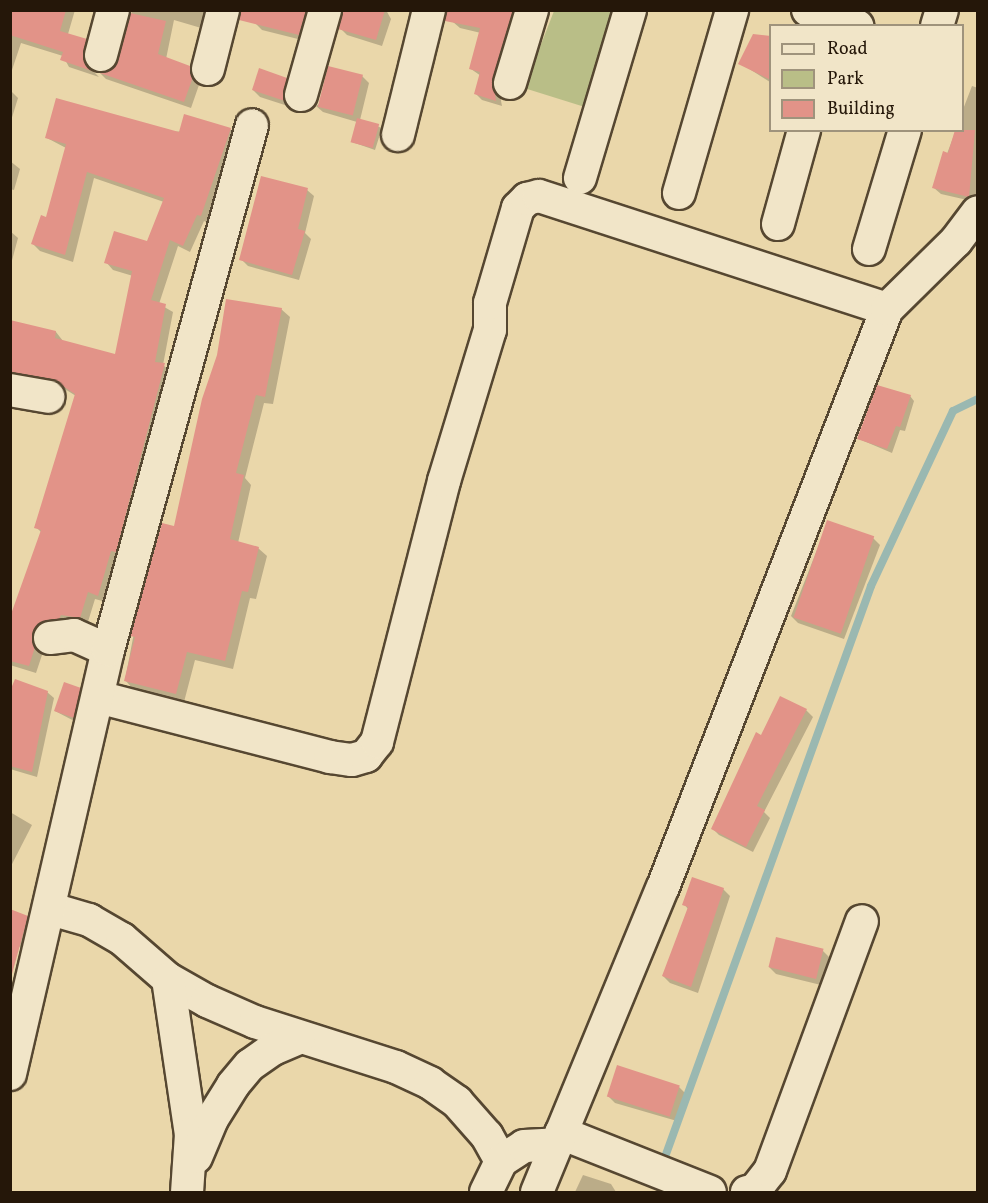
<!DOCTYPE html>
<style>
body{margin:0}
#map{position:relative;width:988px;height:1203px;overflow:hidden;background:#ead7aa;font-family:Vollkorn,serif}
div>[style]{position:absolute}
.green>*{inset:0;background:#b9be87}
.shadow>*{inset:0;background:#0003}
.stream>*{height:8px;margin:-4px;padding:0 4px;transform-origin:4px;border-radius:4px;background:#9ab8b1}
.building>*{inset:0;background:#e29388;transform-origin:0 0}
.roads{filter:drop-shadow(2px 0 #564731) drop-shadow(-2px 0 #564731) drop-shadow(0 2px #564731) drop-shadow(0 -2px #564731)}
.minor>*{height:32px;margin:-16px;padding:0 16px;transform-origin:16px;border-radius:16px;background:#f1e5c8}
span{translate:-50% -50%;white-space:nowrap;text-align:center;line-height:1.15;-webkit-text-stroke:4.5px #f1e5c8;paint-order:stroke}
.frame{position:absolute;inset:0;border:12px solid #251709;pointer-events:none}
.legend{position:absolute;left:769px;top:24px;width:195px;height:108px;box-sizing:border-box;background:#f1e5c8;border:2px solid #9f937c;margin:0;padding:8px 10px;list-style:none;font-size:18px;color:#251709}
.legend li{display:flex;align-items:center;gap:12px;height:30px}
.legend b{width:30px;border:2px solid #9f937c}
</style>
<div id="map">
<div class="green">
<i style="clip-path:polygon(620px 10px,588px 108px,524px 88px,554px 11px)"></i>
</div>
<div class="shadow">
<i style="clip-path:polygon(10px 10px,75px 10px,68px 34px,93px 48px,90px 68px,99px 77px,69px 67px,63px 56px,21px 43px,10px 76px)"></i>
<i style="clip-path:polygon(132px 10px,215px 10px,208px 30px,174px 20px,166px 59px,190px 67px,197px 75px,199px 85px,191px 108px,106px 79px,100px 73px,114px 69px,120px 61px)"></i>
<i style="clip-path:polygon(258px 10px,316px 10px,306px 41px,262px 30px,255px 23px)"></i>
<i style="clip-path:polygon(343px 10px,386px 10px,391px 19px,382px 46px,347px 35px,340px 28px)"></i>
<i style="clip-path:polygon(456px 10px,521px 10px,498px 85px,502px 106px,482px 100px,476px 94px,481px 76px,471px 69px,481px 33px,460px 28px,453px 22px)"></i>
<i style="clip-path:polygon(770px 38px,770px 82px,740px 63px)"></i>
<i style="clip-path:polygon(362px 76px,369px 83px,360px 120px,382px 128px,375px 150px,352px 142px,357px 122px,323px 112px,316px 106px)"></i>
<i style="clip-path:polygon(286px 79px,293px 86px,291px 107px,260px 97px,253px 90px)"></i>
<i style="clip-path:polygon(972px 86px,978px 88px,976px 202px,941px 194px,934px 188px,956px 130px,962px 130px,962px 112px)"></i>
<i style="clip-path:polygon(10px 90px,18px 98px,10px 124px)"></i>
<i style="clip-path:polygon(230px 129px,238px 136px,208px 223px,204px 221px,190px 252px,178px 246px,159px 304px,173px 312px,163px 365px,171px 372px,106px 602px,95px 599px,87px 625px,40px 639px,42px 655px,36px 673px,10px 665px,10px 622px,42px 533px,36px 527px,76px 396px,60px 386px,10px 379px,10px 322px,56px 332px,63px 341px,116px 355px,133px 276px,113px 270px,106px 262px,148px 243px,164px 202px,94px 178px,73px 262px,40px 251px,33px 244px,47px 219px,66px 148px,47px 138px)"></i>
<i style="clip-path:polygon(10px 161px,20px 169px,14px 190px,10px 189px)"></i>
<i style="clip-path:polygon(307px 190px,314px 196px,305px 233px,311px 239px,299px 280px,248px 266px,241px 259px)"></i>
<i style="clip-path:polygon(10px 231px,18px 238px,10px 268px)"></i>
<i style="clip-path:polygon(281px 309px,290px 317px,273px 404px,264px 403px,245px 478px,251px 485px,238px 543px,258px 548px,267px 556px,256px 599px,250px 598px,233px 669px,195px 660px,184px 702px,133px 689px,125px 680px,137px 617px,175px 528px)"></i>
<i style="clip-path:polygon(910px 396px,914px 401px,905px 431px,900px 430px,892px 453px,859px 439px)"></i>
<i style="clip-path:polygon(828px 522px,873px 538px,880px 545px,844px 639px,798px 623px,791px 616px)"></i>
<i style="clip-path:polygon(80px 689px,87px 696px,80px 724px,55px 711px)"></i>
<i style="clip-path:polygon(47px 692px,54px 698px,37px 777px,10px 769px,10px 696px)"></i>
<i style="clip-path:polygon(806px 710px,813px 717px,764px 812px,770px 818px,753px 852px,719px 835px,712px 828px,761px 737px)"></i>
<i style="clip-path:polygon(10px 812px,32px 825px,10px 868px)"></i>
<i style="clip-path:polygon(723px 889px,730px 896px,698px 993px,670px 983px,663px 976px,688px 909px,684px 904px)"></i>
<i style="clip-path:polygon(27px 917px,34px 924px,28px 950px,10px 943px)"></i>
<i style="clip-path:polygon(822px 950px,829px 957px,821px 985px,776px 974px,769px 967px)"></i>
<i style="clip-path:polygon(679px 1087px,686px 1094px,677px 1121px,615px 1103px,608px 1096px)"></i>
<i style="clip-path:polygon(583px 1175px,611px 1184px,616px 1192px,575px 1192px)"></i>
</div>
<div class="stream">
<i style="left:665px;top:1157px;width:607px;rotate:-70.16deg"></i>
<i style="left:871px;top:586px;width:193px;rotate:-64.9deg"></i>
<i style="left:953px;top:411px;width:28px;rotate:-26deg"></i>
</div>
<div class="building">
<i style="clip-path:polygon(10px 10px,66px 10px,60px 31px,87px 39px,84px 59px,95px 72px,60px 60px,63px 52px,10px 35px)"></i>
<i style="clip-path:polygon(240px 10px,306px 10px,299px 35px,239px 20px)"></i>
<i style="clip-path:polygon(342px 10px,385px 10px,376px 40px,338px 29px)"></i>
<i style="clip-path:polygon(446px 10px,513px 10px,493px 78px,496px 101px,474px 94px,480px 72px,469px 69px,480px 28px,445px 21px)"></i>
<i style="clip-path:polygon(130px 13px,166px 21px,158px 54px,190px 66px,193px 77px,184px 102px,97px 72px,113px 68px,118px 60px)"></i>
<i style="clip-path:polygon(753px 34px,771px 36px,771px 80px,738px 64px)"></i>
<i style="left:328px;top:66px;width:36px;height:42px;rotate:14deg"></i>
<i style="clip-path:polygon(259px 68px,287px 78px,285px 101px,252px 90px)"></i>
<i style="clip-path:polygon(56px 98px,179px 132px,184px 114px,231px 128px,201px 216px,197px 215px,183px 246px,170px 240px,151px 300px,166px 304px,155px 362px,165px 363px,116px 552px,111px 551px,98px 596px,88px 592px,80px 618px,61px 615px,59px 619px,40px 623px,34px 630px,35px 647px,29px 666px,10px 661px,10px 617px,41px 530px,34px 528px,75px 394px,52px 379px,10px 372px,10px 320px,56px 331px,55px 338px,115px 354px,132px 271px,104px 263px,114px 231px,147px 241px,164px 198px,87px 172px,65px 255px,31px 244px,41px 215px,46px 217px,66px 144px,45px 138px)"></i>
<i style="left:357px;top:118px;width:23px;height:25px;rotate:15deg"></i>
<i style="clip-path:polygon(955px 130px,975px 130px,969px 197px,932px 188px,943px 151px,948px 153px)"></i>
<i style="clip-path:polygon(261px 176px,308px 188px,298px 229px,305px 231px,292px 275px,239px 260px)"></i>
<i style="clip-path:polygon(226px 299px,282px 308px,265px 397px,256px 395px,236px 473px,244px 475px,230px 539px,259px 547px,248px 592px,242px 591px,225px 661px,187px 652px,176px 694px,124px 681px,135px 637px,130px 636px,162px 523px,174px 526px,202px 399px,217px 355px)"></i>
<i style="clip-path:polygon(877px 385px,911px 395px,900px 427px,896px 426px,887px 449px,857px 439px)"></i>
<i style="left:827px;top:520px;width:50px;height:103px;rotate:19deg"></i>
<i style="clip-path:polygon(15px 679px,48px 691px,32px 772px,10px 766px,10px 691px)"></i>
<i style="clip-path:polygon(64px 682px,81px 688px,74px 718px,54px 711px)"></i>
<i style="clip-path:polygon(780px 696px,807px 709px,757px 806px,765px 810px,746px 847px,711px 829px,756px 732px,761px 735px)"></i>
<i style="clip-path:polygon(692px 877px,724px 888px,691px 987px,662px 976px,688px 907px,682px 905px)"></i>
<i style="clip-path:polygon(10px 909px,28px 916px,12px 974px,10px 973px)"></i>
<i style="left:776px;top:937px;width:49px;height:31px;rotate:14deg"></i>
<i style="left:617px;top:1065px;width:66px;height:33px;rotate:18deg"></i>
</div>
<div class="roads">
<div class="minor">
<i style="left:808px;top:10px;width:52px;rotate:18.1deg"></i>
<i style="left:937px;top:26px;width:17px;rotate:-73deg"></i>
<i style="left:101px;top:55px;width:47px;rotate:-75.1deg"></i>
<i style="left:208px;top:69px;width:61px;rotate:-75.7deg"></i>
<i style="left:510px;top:83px;width:76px;rotate:-73.2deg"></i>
<i style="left:301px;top:95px;width:88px;rotate:-74.2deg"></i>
<i style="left:398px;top:135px;width:129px;rotate:-76.1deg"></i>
<i style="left:580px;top:178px;width:175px;rotate:-73.4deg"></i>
<i style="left:679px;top:193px;width:191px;rotate:-73.8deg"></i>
<i style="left:778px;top:224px;width:98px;rotate:-74.5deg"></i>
<i style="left:869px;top:249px;width:124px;rotate:-73.2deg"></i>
<i style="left:10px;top:390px;width:39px;rotate:10deg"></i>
<i style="left:50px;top:638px;width:24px;rotate:-7deg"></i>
<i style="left:74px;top:635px;width:37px;rotate:24deg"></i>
<i style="left:98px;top:697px;width:240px;rotate:14.5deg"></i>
<i style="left:330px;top:757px;width:22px;rotate:8deg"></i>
<i style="left:352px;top:760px;width:15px;rotate:-16deg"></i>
<i style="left:366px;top:756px;width:18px;rotate:-52deg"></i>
<i style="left:377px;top:742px;width:269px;rotate:-75.6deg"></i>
<i style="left:444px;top:481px;width:158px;rotate:-73.1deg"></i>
<i style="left:490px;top:330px;width:27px;rotate:-90deg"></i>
<i style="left:490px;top:303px;width:99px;rotate:-73.6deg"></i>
<i style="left:518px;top:208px;width:13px;rotate:-45deg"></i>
<i style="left:527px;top:199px;width:12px;rotate:-14deg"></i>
<i style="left:539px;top:196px;width:366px;rotate:18deg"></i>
<i style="left:51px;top:909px;width:40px;rotate:16deg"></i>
<i style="left:89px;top:920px;width:38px;rotate:30deg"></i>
<i style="left:122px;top:939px;width:61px;rotate:41deg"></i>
<i style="left:168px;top:979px;width:45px;rotate:29.4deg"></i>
<i style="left:207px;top:1001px;width:52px;rotate:23.6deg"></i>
<i style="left:255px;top:1022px;width:148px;rotate:17.7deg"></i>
<i style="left:396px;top:1067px;width:38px;rotate:25deg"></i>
<i style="left:430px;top:1083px;width:33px;rotate:35deg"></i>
<i style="left:457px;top:1102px;width:45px;rotate:48.6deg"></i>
<i style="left:487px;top:1136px;width:29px;rotate:61deg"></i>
<i style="left:168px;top:979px;width:157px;rotate:81.6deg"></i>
<i style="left:191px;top:1134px;width:58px;rotate:93.9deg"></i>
<i style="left:10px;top:1074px;width:435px;rotate:-77deg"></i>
<i style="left:108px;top:650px;width:544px;rotate:-74.66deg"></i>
<i style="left:561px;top:1133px;width:160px;rotate:21.6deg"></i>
<i style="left:196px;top:1157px;width:41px;rotate:-67.2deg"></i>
<i style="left:212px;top:1119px;width:40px;rotate:-58deg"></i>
<i style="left:233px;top:1085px;width:26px;rotate:-50deg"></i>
<i style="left:250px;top:1065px;width:28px;rotate:-35deg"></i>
<i style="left:273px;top:1049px;width:28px;rotate:-23deg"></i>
<i style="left:486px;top:1192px;width:34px;rotate:-64deg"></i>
<i style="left:501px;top:1161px;width:27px;rotate:-33deg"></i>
<i style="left:524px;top:1146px;width:33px;rotate:-3deg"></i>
<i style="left:537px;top:1192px;width:330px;rotate:-67.6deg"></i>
<i style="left:663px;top:887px;width:620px;rotate:-68.82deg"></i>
<i style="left:887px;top:309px;width:97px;rotate:-44.6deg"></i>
<i style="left:956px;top:241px;width:36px;rotate:-53deg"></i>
<i style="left:747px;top:1192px;width:8px;rotate:-14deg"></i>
<i style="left:755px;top:1190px;width:24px;rotate:-52deg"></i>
<i style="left:770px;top:1171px;width:266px;rotate:-69.8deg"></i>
</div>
</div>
<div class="frame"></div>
<ul class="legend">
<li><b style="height:8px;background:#f1e5c8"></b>Road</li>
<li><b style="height:16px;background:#b9be87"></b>Park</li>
<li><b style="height:16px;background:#e29388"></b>Building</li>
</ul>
</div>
